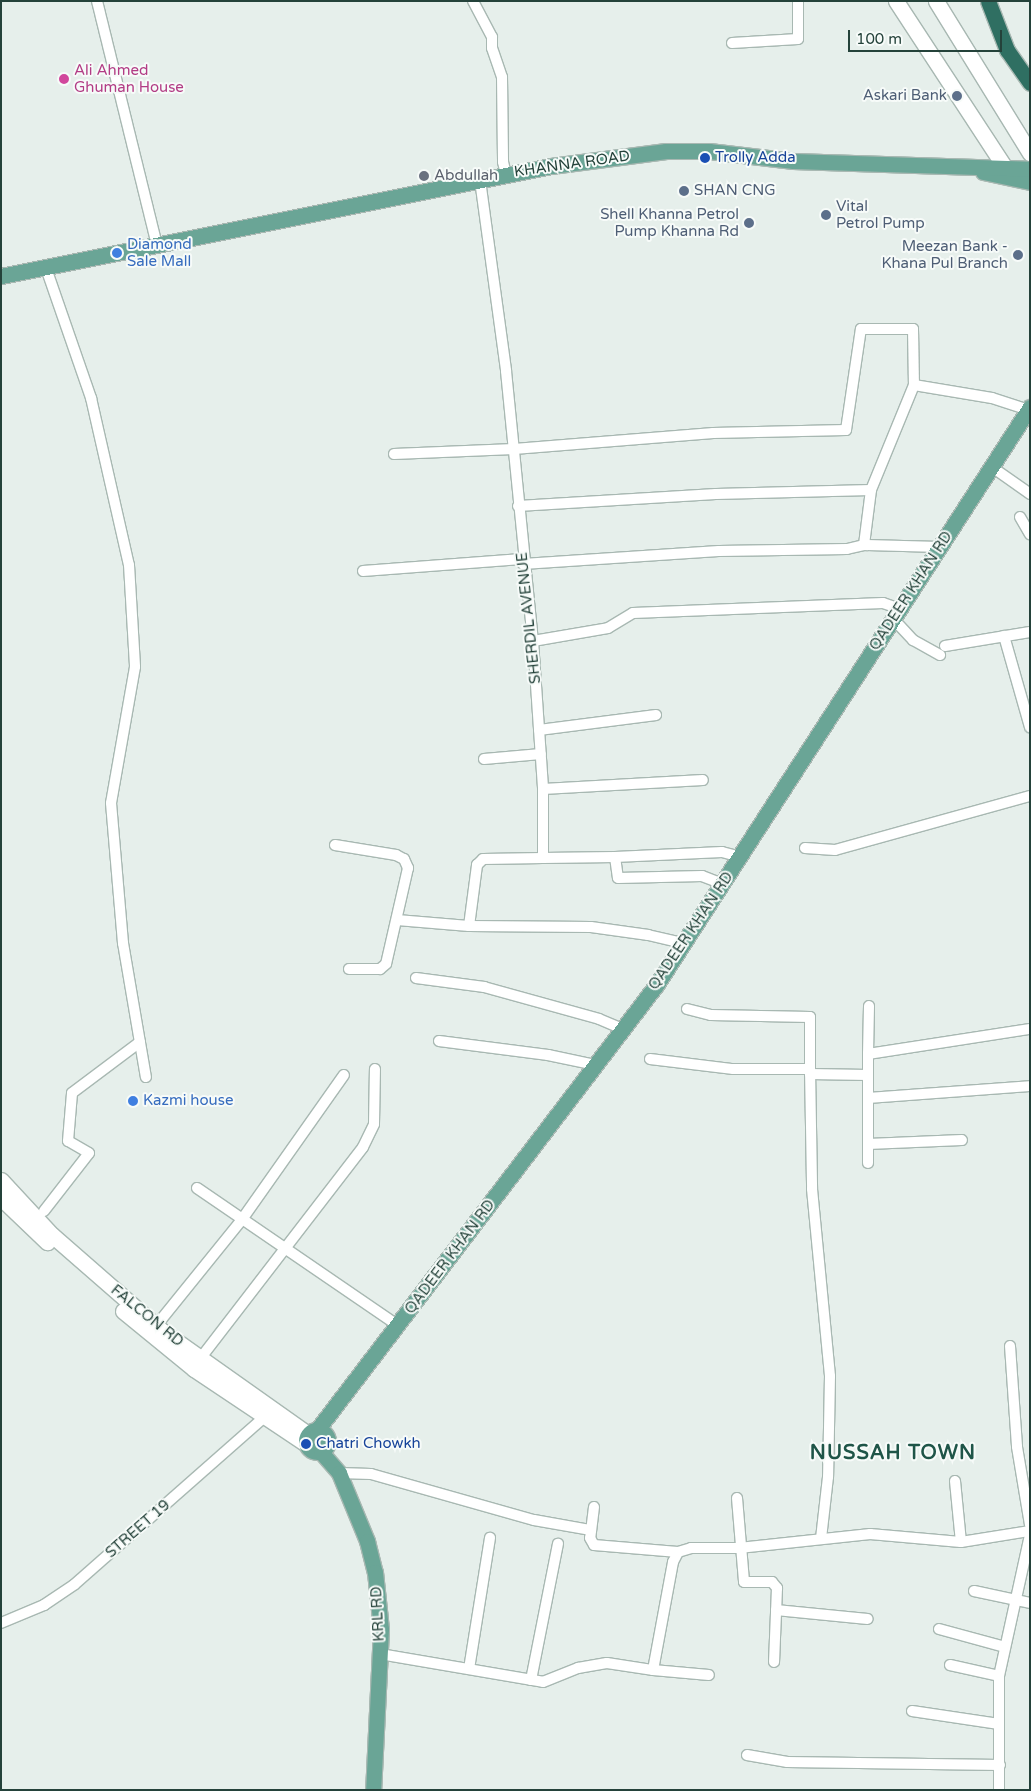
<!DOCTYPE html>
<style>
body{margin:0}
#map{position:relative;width:1031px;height:1791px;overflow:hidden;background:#e6efeb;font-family:"Varela Round",sans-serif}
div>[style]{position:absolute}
.roads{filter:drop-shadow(1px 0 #a8b8b2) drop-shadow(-1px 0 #a8b8b2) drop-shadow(0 1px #a8b8b2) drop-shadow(0 -1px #a8b8b2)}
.street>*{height:10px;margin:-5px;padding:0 5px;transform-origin:5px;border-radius:5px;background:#fff}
.secondary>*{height:15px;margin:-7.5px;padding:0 7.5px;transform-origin:7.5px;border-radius:7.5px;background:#fff}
.primary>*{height:15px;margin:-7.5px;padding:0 7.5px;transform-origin:7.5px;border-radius:7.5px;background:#6aa596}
.primary>.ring{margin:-7.5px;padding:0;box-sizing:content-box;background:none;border:15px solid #6aa596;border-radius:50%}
.highway>*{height:15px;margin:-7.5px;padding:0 7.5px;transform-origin:7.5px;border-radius:7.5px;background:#2f6f62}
.dots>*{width:14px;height:14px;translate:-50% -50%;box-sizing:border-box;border:2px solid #f7fbf9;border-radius:50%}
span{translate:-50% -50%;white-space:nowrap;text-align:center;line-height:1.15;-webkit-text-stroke:4px #f7fbf9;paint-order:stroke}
.hotel-label{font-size:15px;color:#b23c85}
.left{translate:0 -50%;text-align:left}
.service-label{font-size:15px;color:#4e5e75}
.right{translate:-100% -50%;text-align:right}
.transit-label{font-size:15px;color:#164399}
.street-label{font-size:15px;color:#24423a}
.worship-label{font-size:15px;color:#5b616d}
.shop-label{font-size:15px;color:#366cbe}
.district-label{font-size:20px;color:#1f5548;font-weight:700;letter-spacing:1px}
.frame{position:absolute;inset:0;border:2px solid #24423a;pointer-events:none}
.scale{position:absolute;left:848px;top:30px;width:154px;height:22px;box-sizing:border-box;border:2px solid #24423a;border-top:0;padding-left:6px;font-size:15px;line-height:18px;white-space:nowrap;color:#24423a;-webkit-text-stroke:4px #f7fbf9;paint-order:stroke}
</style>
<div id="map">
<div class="roads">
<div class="street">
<i style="left:97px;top:1px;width:252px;rotate:76.2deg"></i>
<i style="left:473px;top:1px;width:41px;rotate:62.2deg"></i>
<i style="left:492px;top:37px;width:11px;rotate:90deg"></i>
<i style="left:492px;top:48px;width:31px;rotate:71deg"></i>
<i style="left:502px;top:77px;width:85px;rotate:89.3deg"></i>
<i style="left:503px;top:162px;width:12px;rotate:76deg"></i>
<i style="left:732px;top:43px;width:66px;rotate:-3.5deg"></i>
<i style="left:798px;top:39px;width:38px;rotate:-90deg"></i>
<i style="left:480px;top:180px;width:193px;rotate:82.2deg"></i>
<i style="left:506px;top:371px;width:271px;rotate:84.3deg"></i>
<i style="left:533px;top:641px;width:148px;rotate:86.1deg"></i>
<i style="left:543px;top:789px;width:69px;rotate:90deg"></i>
<i style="left:543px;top:858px;width:72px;rotate:-0.8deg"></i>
<i style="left:615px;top:857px;width:21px;rotate:82deg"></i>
<i style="left:618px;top:878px;width:84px;rotate:-1.4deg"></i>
<i style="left:702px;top:876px;width:22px;rotate:21deg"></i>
<i style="left:46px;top:268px;width:138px;rotate:70.9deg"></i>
<i style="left:91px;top:398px;width:171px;rotate:77.2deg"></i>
<i style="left:129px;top:565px;width:102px;rotate:86.6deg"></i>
<i style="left:135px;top:667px;width:138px;rotate:100deg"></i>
<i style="left:111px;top:803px;width:141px;rotate:85.1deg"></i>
<i style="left:123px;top:943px;width:136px;rotate:80.3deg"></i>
<i style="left:914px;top:385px;width:79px;rotate:9.5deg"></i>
<i style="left:992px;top:398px;width:38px;rotate:18deg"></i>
<i style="left:394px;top:454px;width:120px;rotate:-2.4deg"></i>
<i style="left:514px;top:449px;width:200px;rotate:-4.6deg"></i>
<i style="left:713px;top:433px;width:133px;rotate:-1.3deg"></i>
<i style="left:846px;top:430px;width:102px;rotate:-81.6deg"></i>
<i style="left:861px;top:329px;width:52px"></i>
<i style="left:913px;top:329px;width:56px;rotate:89deg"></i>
<i style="left:914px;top:385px;width:113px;rotate:112.3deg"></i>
<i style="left:871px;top:490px;width:55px;rotate:97.3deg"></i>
<i style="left:999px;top:472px;width:38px;rotate:35deg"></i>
<i style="left:518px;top:506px;width:198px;rotate:-3.5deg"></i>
<i style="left:716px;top:494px;width:155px;rotate:-1.5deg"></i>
<i style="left:1020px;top:517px;width:20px;rotate:60deg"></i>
<i style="left:523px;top:564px;width:196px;rotate:-3.8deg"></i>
<i style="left:719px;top:551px;width:128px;rotate:-0.9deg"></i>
<i style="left:847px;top:549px;width:17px;rotate:-13deg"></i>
<i style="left:864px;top:545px;width:76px;rotate:1.5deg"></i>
<i style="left:363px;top:571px;width:159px;rotate:-4.3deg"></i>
<i style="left:899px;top:625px;width:21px;rotate:47deg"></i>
<i style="left:913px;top:640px;width:31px;rotate:29deg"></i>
<i style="left:1004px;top:636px;width:95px;rotate:74.1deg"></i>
<i style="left:533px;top:641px;width:76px;rotate:-9.8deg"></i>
<i style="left:608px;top:628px;width:29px;rotate:-31deg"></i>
<i style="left:633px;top:613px;width:250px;rotate:-2.3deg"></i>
<i style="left:883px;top:603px;width:18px;rotate:19deg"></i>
<i style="left:945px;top:646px;width:86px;rotate:-9.4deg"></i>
<i style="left:539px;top:730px;width:118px;rotate:-7.3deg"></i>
<i style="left:484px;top:759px;width:57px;rotate:-5deg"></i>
<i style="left:543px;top:789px;width:160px;rotate:-3.2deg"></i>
<i style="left:335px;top:845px;width:62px;rotate:9.3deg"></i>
<i style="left:396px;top:855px;width:9px;rotate:27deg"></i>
<i style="left:404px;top:859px;width:10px;rotate:66deg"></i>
<i style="left:408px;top:868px;width:98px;rotate:102.9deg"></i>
<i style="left:386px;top:964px;width:8px;rotate:140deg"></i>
<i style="left:380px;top:969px;width:31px;rotate:180deg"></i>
<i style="left:805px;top:848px;width:30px;rotate:4deg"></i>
<i style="left:835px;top:850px;width:202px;rotate:-15.5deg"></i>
<i style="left:615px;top:857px;width:107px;rotate:-2.7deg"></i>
<i style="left:722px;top:852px;width:20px;rotate:15deg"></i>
<i style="left:397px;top:920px;width:72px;rotate:4.8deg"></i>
<i style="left:469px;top:926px;width:122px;rotate:0.5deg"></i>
<i style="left:591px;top:927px;width:58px;rotate:8deg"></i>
<i style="left:648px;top:935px;width:36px;rotate:13deg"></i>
<i style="left:469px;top:926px;width:62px;rotate:-82.5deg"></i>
<i style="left:477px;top:865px;width:8px;rotate:-45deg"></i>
<i style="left:483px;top:859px;width:60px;rotate:-1deg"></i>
<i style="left:416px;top:978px;width:69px;rotate:7.5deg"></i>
<i style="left:484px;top:987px;width:119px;rotate:15.5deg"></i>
<i style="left:599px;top:1019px;width:26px;rotate:23deg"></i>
<i style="left:687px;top:1009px;width:25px;rotate:14deg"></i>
<i style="left:711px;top:1015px;width:99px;rotate:1.2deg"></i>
<i style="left:810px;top:1017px;width:52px;rotate:90deg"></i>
<i style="left:439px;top:1041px;width:110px;rotate:7.3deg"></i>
<i style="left:548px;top:1055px;width:48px;rotate:12deg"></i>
<i style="left:868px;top:1054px;width:48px;rotate:-88.8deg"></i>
<i style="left:650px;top:1059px;width:84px;rotate:6.9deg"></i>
<i style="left:733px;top:1069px;width:77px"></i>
<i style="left:810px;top:1069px;width:120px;rotate:89deg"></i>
<i style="left:812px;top:1189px;width:188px;rotate:84.5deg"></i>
<i style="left:830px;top:1376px;width:101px;rotate:91.1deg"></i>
<i style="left:828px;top:1477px;width:61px;rotate:96.5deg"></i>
<i style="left:810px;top:1074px;width:58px;rotate:1deg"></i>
<i style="left:868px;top:1075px;width:21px;rotate:-90deg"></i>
<i style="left:868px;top:1054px;width:164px;rotate:-8.8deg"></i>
<i style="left:868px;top:1098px;width:162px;rotate:-4.2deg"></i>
<i style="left:868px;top:1144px;width:94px;rotate:-2.4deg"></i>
<i style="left:868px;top:1163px;width:88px;rotate:-90deg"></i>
<i style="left:197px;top:1188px;width:242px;rotate:34.4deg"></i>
<i style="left:44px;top:1211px;width:73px;rotate:-52.2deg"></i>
<i style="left:89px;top:1153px;width:24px;rotate:-150deg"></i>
<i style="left:68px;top:1141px;width:48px;rotate:-85.2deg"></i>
<i style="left:72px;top:1093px;width:85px;rotate:-36.9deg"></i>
<i style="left:160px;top:1321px;width:132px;rotate:-51.1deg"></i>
<i style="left:243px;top:1218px;width:175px;rotate:-54.8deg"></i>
<i style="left:1010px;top:1346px;width:101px;rotate:86deg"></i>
<i style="left:1017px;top:1447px;width:79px;rotate:80.5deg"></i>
<i style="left:203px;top:1355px;width:262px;rotate:-52.4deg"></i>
<i style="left:363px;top:1147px;width:25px;rotate:-64deg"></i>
<i style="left:374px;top:1124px;width:55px;rotate:-89deg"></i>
<i style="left:339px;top:1473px;width:32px;rotate:2deg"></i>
<i style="left:371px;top:1474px;width:169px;rotate:15.8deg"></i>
<i style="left:534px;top:1520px;width:58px;rotate:10deg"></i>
<i style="left:955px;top:1481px;width:61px;rotate:84.4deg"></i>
<i style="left:737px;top:1498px;width:84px;rotate:85.2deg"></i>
<i style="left:744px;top:1582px;width:28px"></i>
<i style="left:772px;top:1582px;width:8px;rotate:50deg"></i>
<i style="left:777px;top:1588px;width:74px;rotate:92.3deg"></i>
<i style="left:594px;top:1507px;width:31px;rotate:97deg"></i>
<i style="left:590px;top:1538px;width:8px;rotate:60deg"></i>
<i style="left:594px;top:1545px;width:84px;rotate:4.8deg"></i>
<i style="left:678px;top:1552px;width:14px;rotate:-17deg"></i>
<i style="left:691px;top:1548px;width:48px"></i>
<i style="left:739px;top:1548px;width:132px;rotate:-6.1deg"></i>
<i style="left:870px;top:1534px;width:91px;rotate:5deg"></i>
<i style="left:961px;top:1542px;width:70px;rotate:-9.1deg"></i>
<i style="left:974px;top:1591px;width:57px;rotate:12.1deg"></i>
<i style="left:776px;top:1610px;width:92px;rotate:5.6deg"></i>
<i style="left:1px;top:1623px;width:47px;rotate:-22.7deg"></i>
<i style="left:44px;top:1605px;width:37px;rotate:-34deg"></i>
<i style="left:75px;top:1584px;width:251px;rotate:-41.4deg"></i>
<i style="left:939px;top:1629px;width:68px;rotate:15.3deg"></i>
<i style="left:380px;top:1654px;width:165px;rotate:9.7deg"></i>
<i style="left:543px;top:1682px;width:38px;rotate:-22deg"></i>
<i style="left:578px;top:1668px;width:29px;rotate:-10deg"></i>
<i style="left:607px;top:1663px;width:47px;rotate:8.7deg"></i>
<i style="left:653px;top:1670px;width:110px;rotate:-79.5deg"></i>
<i style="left:673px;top:1562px;width:11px;rotate:-63deg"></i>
<i style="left:950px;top:1665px;width:50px;rotate:12.7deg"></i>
<i style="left:469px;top:1669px;width:133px;rotate:-80.9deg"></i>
<i style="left:653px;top:1670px;width:56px;rotate:5.1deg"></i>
<i style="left:531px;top:1680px;width:139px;rotate:-78.8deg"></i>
<i style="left:912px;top:1711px;width:88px;rotate:8.5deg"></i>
<i style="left:747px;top:1755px;width:41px;rotate:9.9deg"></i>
<i style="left:787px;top:1762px;width:213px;rotate:0.8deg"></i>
<i style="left:999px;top:1790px;width:114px;rotate:-90deg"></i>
<i style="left:999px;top:1676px;width:144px;rotate:-77.6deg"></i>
</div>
<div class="secondary">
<i style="left:896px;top:1px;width:197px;rotate:56.8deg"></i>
<i style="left:936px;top:1px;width:179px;rotate:58.3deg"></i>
<i style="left:1px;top:1180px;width:75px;rotate:47.2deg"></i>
<i style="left:52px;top:1235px;width:145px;rotate:41.1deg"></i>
<i style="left:161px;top:1330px;width:180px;rotate:35.3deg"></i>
<i style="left:1px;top:1198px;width:64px;rotate:43.7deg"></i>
<i style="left:123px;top:1311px;width:92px;rotate:39.2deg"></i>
<i style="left:194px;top:1369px;width:135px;rotate:33.8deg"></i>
</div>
<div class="primary">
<i style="left:983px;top:172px;width:48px;rotate:12deg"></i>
<i style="left:1px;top:276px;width:561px;rotate:-11.31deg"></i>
<i style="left:551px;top:166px;width:116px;rotate:-7.4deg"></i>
<i style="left:666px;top:151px;width:43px"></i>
<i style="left:709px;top:151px;width:85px;rotate:6.8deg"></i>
<i style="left:793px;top:161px;width:237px;rotate:1.9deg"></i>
<i class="ring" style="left:306px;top:1430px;width:7px;height:7px"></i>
<i style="left:317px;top:1430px;width:561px;rotate:-52.68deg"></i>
<i style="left:657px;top:984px;width:687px;rotate:-57.12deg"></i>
<i style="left:321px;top:1452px;width:28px;rotate:49deg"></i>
<i style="left:339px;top:1473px;width:74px;rotate:67.6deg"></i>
<i style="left:367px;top:1541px;width:32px;rotate:76deg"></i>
<i style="left:375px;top:1572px;width:57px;rotate:84deg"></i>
<i style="left:381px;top:1629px;width:161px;rotate:92.8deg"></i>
</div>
<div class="highway">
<i style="left:988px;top:1px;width:53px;rotate:68.8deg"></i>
<i style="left:1007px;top:50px;width:40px;rotate:55.1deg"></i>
</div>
</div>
<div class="dots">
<i style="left:64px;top:79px;background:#d1479c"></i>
<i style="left:957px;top:96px;background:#5c6f8a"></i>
<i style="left:705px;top:158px;background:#1a4fb4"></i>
<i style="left:424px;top:176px;background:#6b7280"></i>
<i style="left:684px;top:191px;background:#5c6f8a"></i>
<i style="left:826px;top:215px;background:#5c6f8a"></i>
<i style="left:749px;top:223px;background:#5c6f8a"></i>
<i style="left:117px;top:253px;background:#3f7fe0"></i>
<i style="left:1018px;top:255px;background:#5c6f8a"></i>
<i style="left:133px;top:1101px;background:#3f7fe0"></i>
<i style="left:306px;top:1444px;background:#1a4fb4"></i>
</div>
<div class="hotel-label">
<span class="left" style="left:74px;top:79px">Ali Ahmed<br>Ghuman House</span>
</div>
<div class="service-label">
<span class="right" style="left:947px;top:96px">Askari Bank</span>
<span class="left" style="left:694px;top:191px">SHAN CNG</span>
<span class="left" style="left:836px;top:215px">Vital<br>Petrol Pump</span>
<span class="right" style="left:739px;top:223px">Shell Khanna Petrol<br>Pump Khanna Rd</span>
<span class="right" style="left:1008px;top:255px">Meezan Bank -<br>Khana Pul Branch</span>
</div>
<div class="transit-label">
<span class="left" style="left:715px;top:158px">Trolly Adda</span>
<span class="left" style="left:316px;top:1444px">Chatri Chowkh</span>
</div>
<div class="street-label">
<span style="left:572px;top:164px;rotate:-8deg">KHANNA ROAD</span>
<span style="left:911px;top:591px;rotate:-57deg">QADEER KHAN RD</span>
<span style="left:529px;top:618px;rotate:-96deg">SHERDIL AVENUE</span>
<span style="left:691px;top:931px;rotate:-56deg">QADEER KHAN RD</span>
<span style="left:450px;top:1257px;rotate:-53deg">QADEER KHAN RD</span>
<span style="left:147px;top:1316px;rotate:39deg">FALCON RD</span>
<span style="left:138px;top:1529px;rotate:-41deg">STREET 19</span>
<span style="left:378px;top:1614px;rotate:-93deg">KRL RD</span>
</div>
<div class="worship-label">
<span class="left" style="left:434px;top:176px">Abdullah</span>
</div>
<div class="shop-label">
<span class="left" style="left:127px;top:253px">Diamond<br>Sale Mall</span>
<span class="left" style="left:143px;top:1101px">Kazmi house</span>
</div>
<div class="district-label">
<span style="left:893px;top:1453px">NUSSAH TOWN</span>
</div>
<div class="frame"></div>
<div class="scale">100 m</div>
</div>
